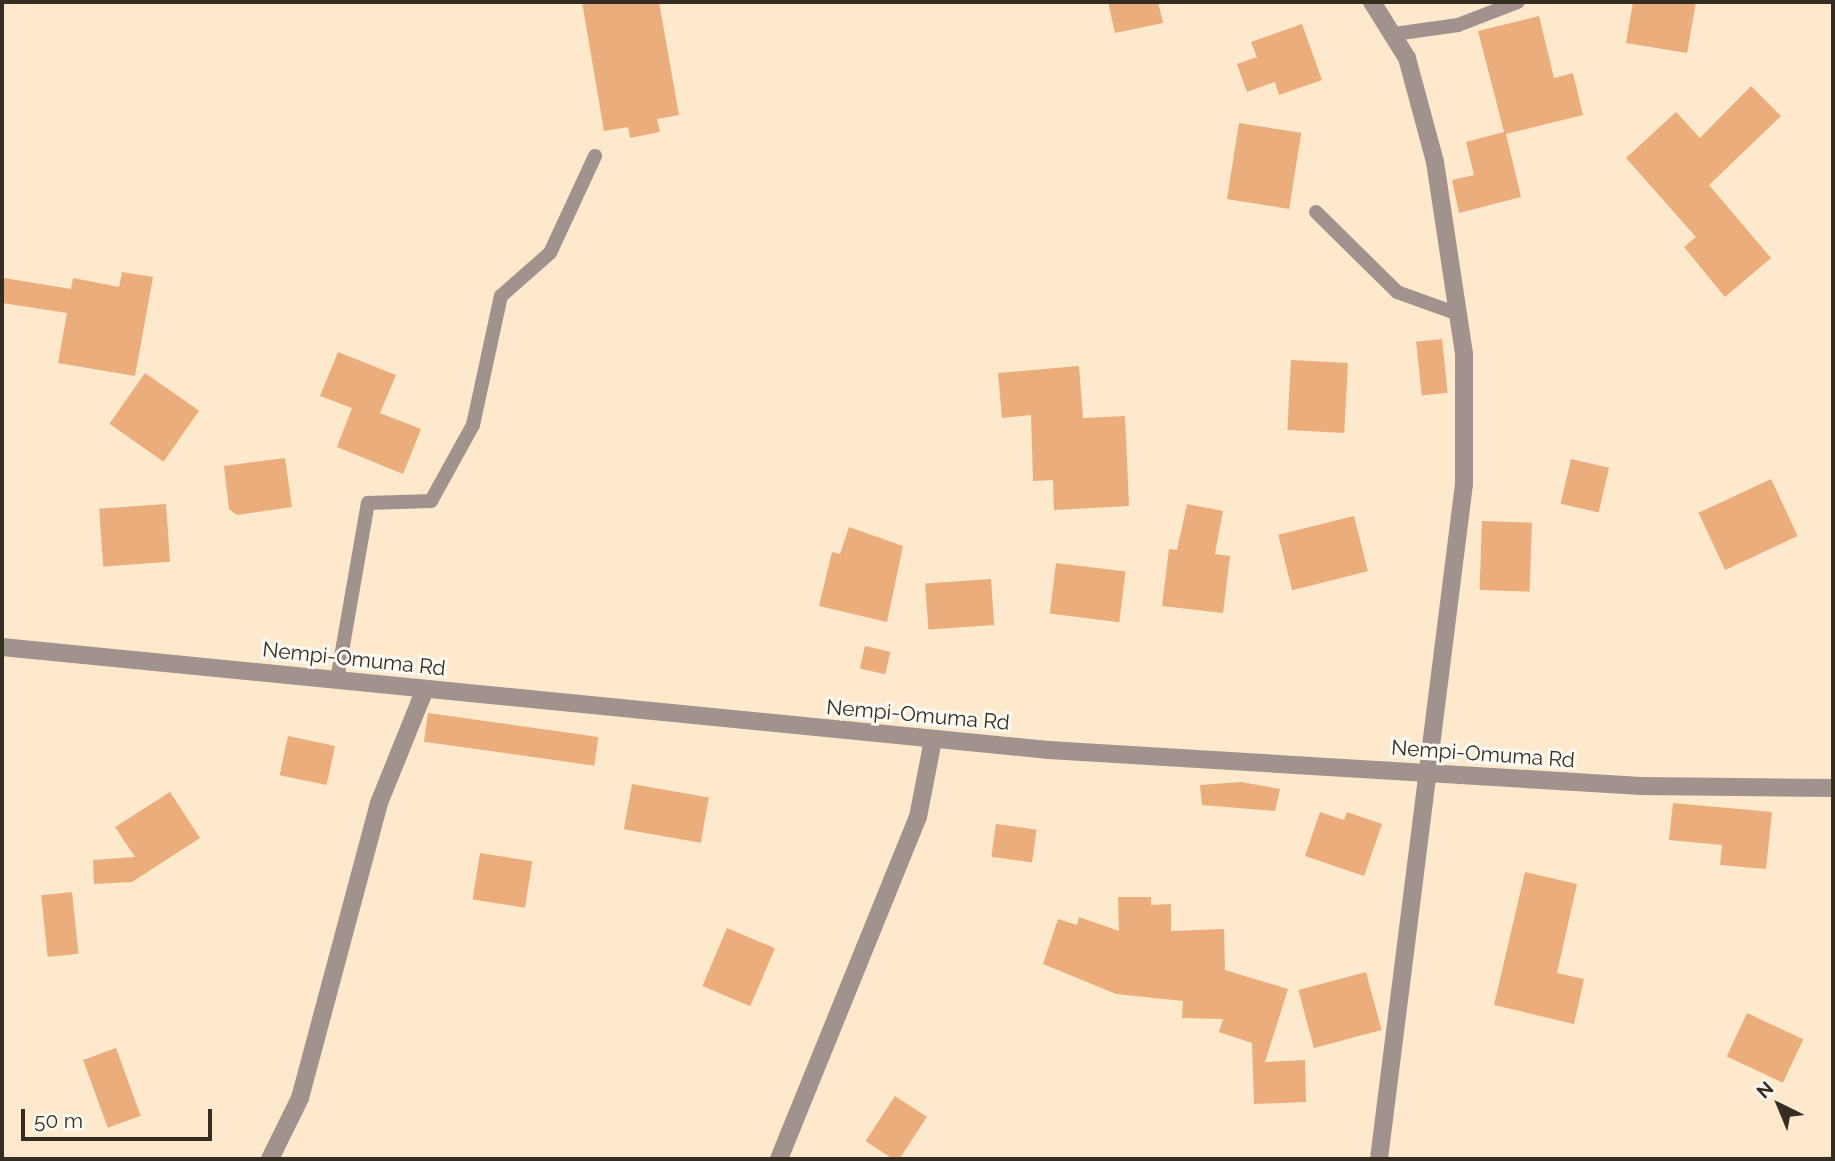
<!DOCTYPE html>
<style>
body{margin:0}
#map{position:relative;width:1835px;height:1161px;overflow:hidden;background:#fee9cc;font-family:Raleway,sans-serif}
div>[style]{position:absolute}
.building>*{inset:0;background:#ebad7b;transform-origin:0 0}
.service>*{height:14px;margin:-7px;padding:0 7px;transform-origin:7px;border-radius:7px;background:#a2928e}
.minor>*{height:18px;margin:-9px;padding:0 9px;transform-origin:9px;border-radius:9px;background:#a2928e}
.tertiary>*{height:18px;margin:-9px;padding:0 9px;transform-origin:9px;border-radius:9px;background:#a2928e}
span{translate:-50% -50%;white-space:nowrap;text-align:center;line-height:1.15;-webkit-text-stroke:6px #fdf9f3;paint-order:stroke}
.street-label{font-size:21px;color:#352d22}
.frame{position:absolute;inset:0;border:4px solid #352d22;pointer-events:none}
.north{position:absolute;left:1744px;top:1070px;width:70px;height:70px;-webkit-text-stroke:5px #fdf9f3;paint-order:stroke;rotate:317deg;font-size:19px;font-weight:700;line-height:28px;text-align:center;color:#352d22}
.north::after{content:'';display:block;margin:auto;width:24px;height:32px;background:#352d22;clip-path:polygon(50% 0,100% 100%,50% 72%,0 100%)}
.scale{position:absolute;left:21px;top:1109px;width:191px;height:32px;box-sizing:border-box;border:4px solid #352d22;border-top:0;padding-left:9px;font-size:21px;line-height:24px;white-space:nowrap;color:#352d22;-webkit-text-stroke:5px #fdf9f3;paint-order:stroke}
</style>
<div id="map">
<div class="building">
<i style="clip-path:polygon(582px 2px,659px 2px,679px 115px,657px 119px,660px 132px,630px 138px,628px 127px,604px 131px)"></i>
<i style="clip-path:polygon(1108px 2px,1158px 2px,1163px 23px,1115px 33px)"></i>
<i style="clip-path:polygon(1633px 2px,1696px 2px,1687px 53px,1626px 43px)"></i>
<i style="clip-path:polygon(1539px 16px,1554px 78px,1573px 73px,1583px 115px,1506px 134px,1521px 197px,1459px 213px,1452px 180px,1474px 175px,1466px 142px,1504px 132px,1478px 31px)"></i>
<i style="clip-path:polygon(1302px 24px,1322px 80px,1279px 95px,1275px 82px,1247px 92px,1237px 64px,1257px 57px,1251px 42px)"></i>
<i style="clip-path:polygon(1751px 86px,1781px 116px,1709px 185px,1771px 258px,1725px 297px,1684px 247px,1696px 237px,1626px 158px,1676px 112px,1700px 138px)"></i>
<i style="left:1239px;top:123px;width:63px;height:77px;rotate:9deg"></i>
<i style="clip-path:polygon(122px 272px,153px 277px,135px 376px,58px 363px,67px 313px,2px 303px,4px 278px,71px 289px,73px 278px,119px 287px)"></i>
<i style="left:1442px;top:339px;width:54px;height:26px;rotate:84deg"></i>
<i style="clip-path:polygon(338px 352px,396px 375px,380px 413px,421px 429px,403px 474px,337px 447px,352px 408px,320px 396px)"></i>
<i style="left:1291px;top:360px;width:57px;height:70px;rotate:3deg"></i>
<i style="clip-path:polygon(1079px 366px,1083px 418px,1125px 416px,1129px 506px,1054px 510px,1053px 480px,1033px 481px,1031px 415px,1002px 418px,998px 373px)"></i>
<i style="left:145px;top:373px;width:66px;height:62px;rotate:35deg"></i>
<i style="clip-path:polygon(285px 458px,292px 507px,237px 515px,229px 509px,224px 466px)"></i>
<i style="left:1571px;top:459px;width:39px;height:46px;rotate:13deg"></i>
<i style="left:1771px;top:479px;width:63px;height:80px;rotate:65deg"></i>
<i style="left:166px;top:504px;width:58px;height:67px;rotate:86deg"></i>
<i style="clip-path:polygon(1187px 504px,1223px 511px,1215px 554px,1230px 556px,1223px 613px,1162px 606px,1169px 549px,1177px 550px)"></i>
<i style="left:1354px;top:516px;width:57px;height:78px;rotate:76deg"></i>
<i style="left:1482px;top:521px;width:50px;height:69px;rotate:2deg"></i>
<i style="clip-path:polygon(849px 527px,903px 546px,887px 622px,819px 606px,832px 552px,840px 554px)"></i>
<i style="left:1056px;top:563px;width:70px;height:51px;rotate:7deg"></i>
<i style="left:991px;top:579px;width:46px;height:66px;rotate:86deg"></i>
<i style="left:865px;top:646px;width:26px;height:23px;rotate:13deg"></i>
<i style="left:428px;top:713px;width:172px;height:29px;rotate:8deg"></i>
<i style="left:288px;top:736px;width:48px;height:40px;rotate:12deg"></i>
<i style="clip-path:polygon(1241px 782px,1280px 789px,1275px 811px,1202px 805px,1200px 785px)"></i>
<i style="left:632px;top:784px;width:78px;height:46px;rotate:10deg"></i>
<i style="clip-path:polygon(170px 792px,200px 838px,132px 882px,94px 884px,93px 860px,135px 857px,115px 827px)"></i>
<i style="clip-path:polygon(1673px 803px,1772px 812px,1766px 869px,1720px 865px,1722px 845px,1669px 840px)"></i>
<i style="clip-path:polygon(1320px 812px,1344px 820px,1347px 812px,1382px 824px,1364px 876px,1305px 856px)"></i>
<i style="left:996px;top:824px;width:41px;height:33px;rotate:8deg"></i>
<i style="left:480px;top:853px;width:53px;height:47px;rotate:9deg"></i>
<i style="clip-path:polygon(1525px 872px,1577px 884px,1557px 973px,1584px 979px,1574px 1024px,1494px 1005px)"></i>
<i style="left:72px;top:892px;width:62px;height:31px;rotate:84deg"></i>
<i style="clip-path:polygon(1118px 897px,1151px 897px,1151px 905px,1171px 904px,1171px 931px,1224px 929px,1225px 970px,1288px 989px,1265px 1062px,1305px 1060px,1306px 1102px,1254px 1104px,1252px 1043px,1219px 1032px,1223px 1019px,1182px 1018px,1183px 1001px,1116px 994px,1043px 964px,1058px 919px,1077px 925px,1079px 917px,1119px 931px)"></i>
<i style="left:727px;top:928px;width:52px;height:63px;rotate:23deg"></i>
<i style="left:1366px;top:972px;width:60px;height:70px;rotate:75deg"></i>
<i style="left:1747px;top:1013px;width:62px;height:48px;rotate:25deg"></i>
<i style="left:116px;top:1048px;width:72px;height:35px;rotate:70deg"></i>
<i style="left:895px;top:1096px;width:38px;height:54px;rotate:33deg"></i>
</div>
<div class="service">
<i style="left:1394px;top:34px;width:65px;rotate:-8deg"></i>
<i style="left:1458px;top:25px;width:64px;rotate:-21deg"></i>
<i style="left:1316px;top:212px;width:114px;rotate:44.6deg"></i>
<i style="left:1397px;top:292px;width:65px;rotate:19.8deg"></i>
<i style="left:337px;top:680px;width:180px;rotate:-80.1deg"></i>
<i style="left:368px;top:503px;width:63px;rotate:-1.8deg"></i>
<i style="left:431px;top:501px;width:87px;rotate:-61.1deg"></i>
<i style="left:473px;top:425px;width:132px;rotate:-77.8deg"></i>
<i style="left:501px;top:296px;width:65px;rotate:-41.3deg"></i>
<i style="left:550px;top:253px;width:107px;rotate:-65.1deg"></i>
</div>
<div class="minor">
<i style="left:1372px;top:2px;width:66px;rotate:58deg"></i>
<i style="left:1407px;top:58px;width:108px;rotate:74.9deg"></i>
<i style="left:1435px;top:162px;width:194px;rotate:81.4deg"></i>
<i style="left:1464px;top:354px;width:130px;rotate:90deg"></i>
<i style="left:1464px;top:484px;width:680px;rotate:97.18deg"></i>
<i style="left:270px;top:1159px;width:68px;rotate:-63.8deg"></i>
<i style="left:300px;top:1098px;width:305px;rotate:-75deg"></i>
<i style="left:379px;top:803px;width:123px;rotate:-68deg"></i>
<i style="left:779px;top:1159px;width:369px;rotate:-67.9deg"></i>
<i style="left:918px;top:817px;width:78px;rotate:-79deg"></i>
</div>
<div class="tertiary">
<i style="left:2px;top:647px;width:1052px;rotate:5.62deg"></i>
<i style="left:1049px;top:750px;width:593px;rotate:3.48deg"></i>
<i style="left:1641px;top:786px;width:192px;rotate:0.6deg"></i>
</div>
<div class="street-label">
<span style="left:354px;top:659px;rotate:6deg">Nempi-Omuma Rd</span>
<span style="left:918px;top:715px;rotate:5deg">Nempi-Omuma Rd</span>
<span style="left:1483px;top:754px;rotate:4deg">Nempi-Omuma Rd</span>
</div>
<div class="frame"></div>
<div class="north">N</div>
<div class="scale">50 m</div>
</div>
